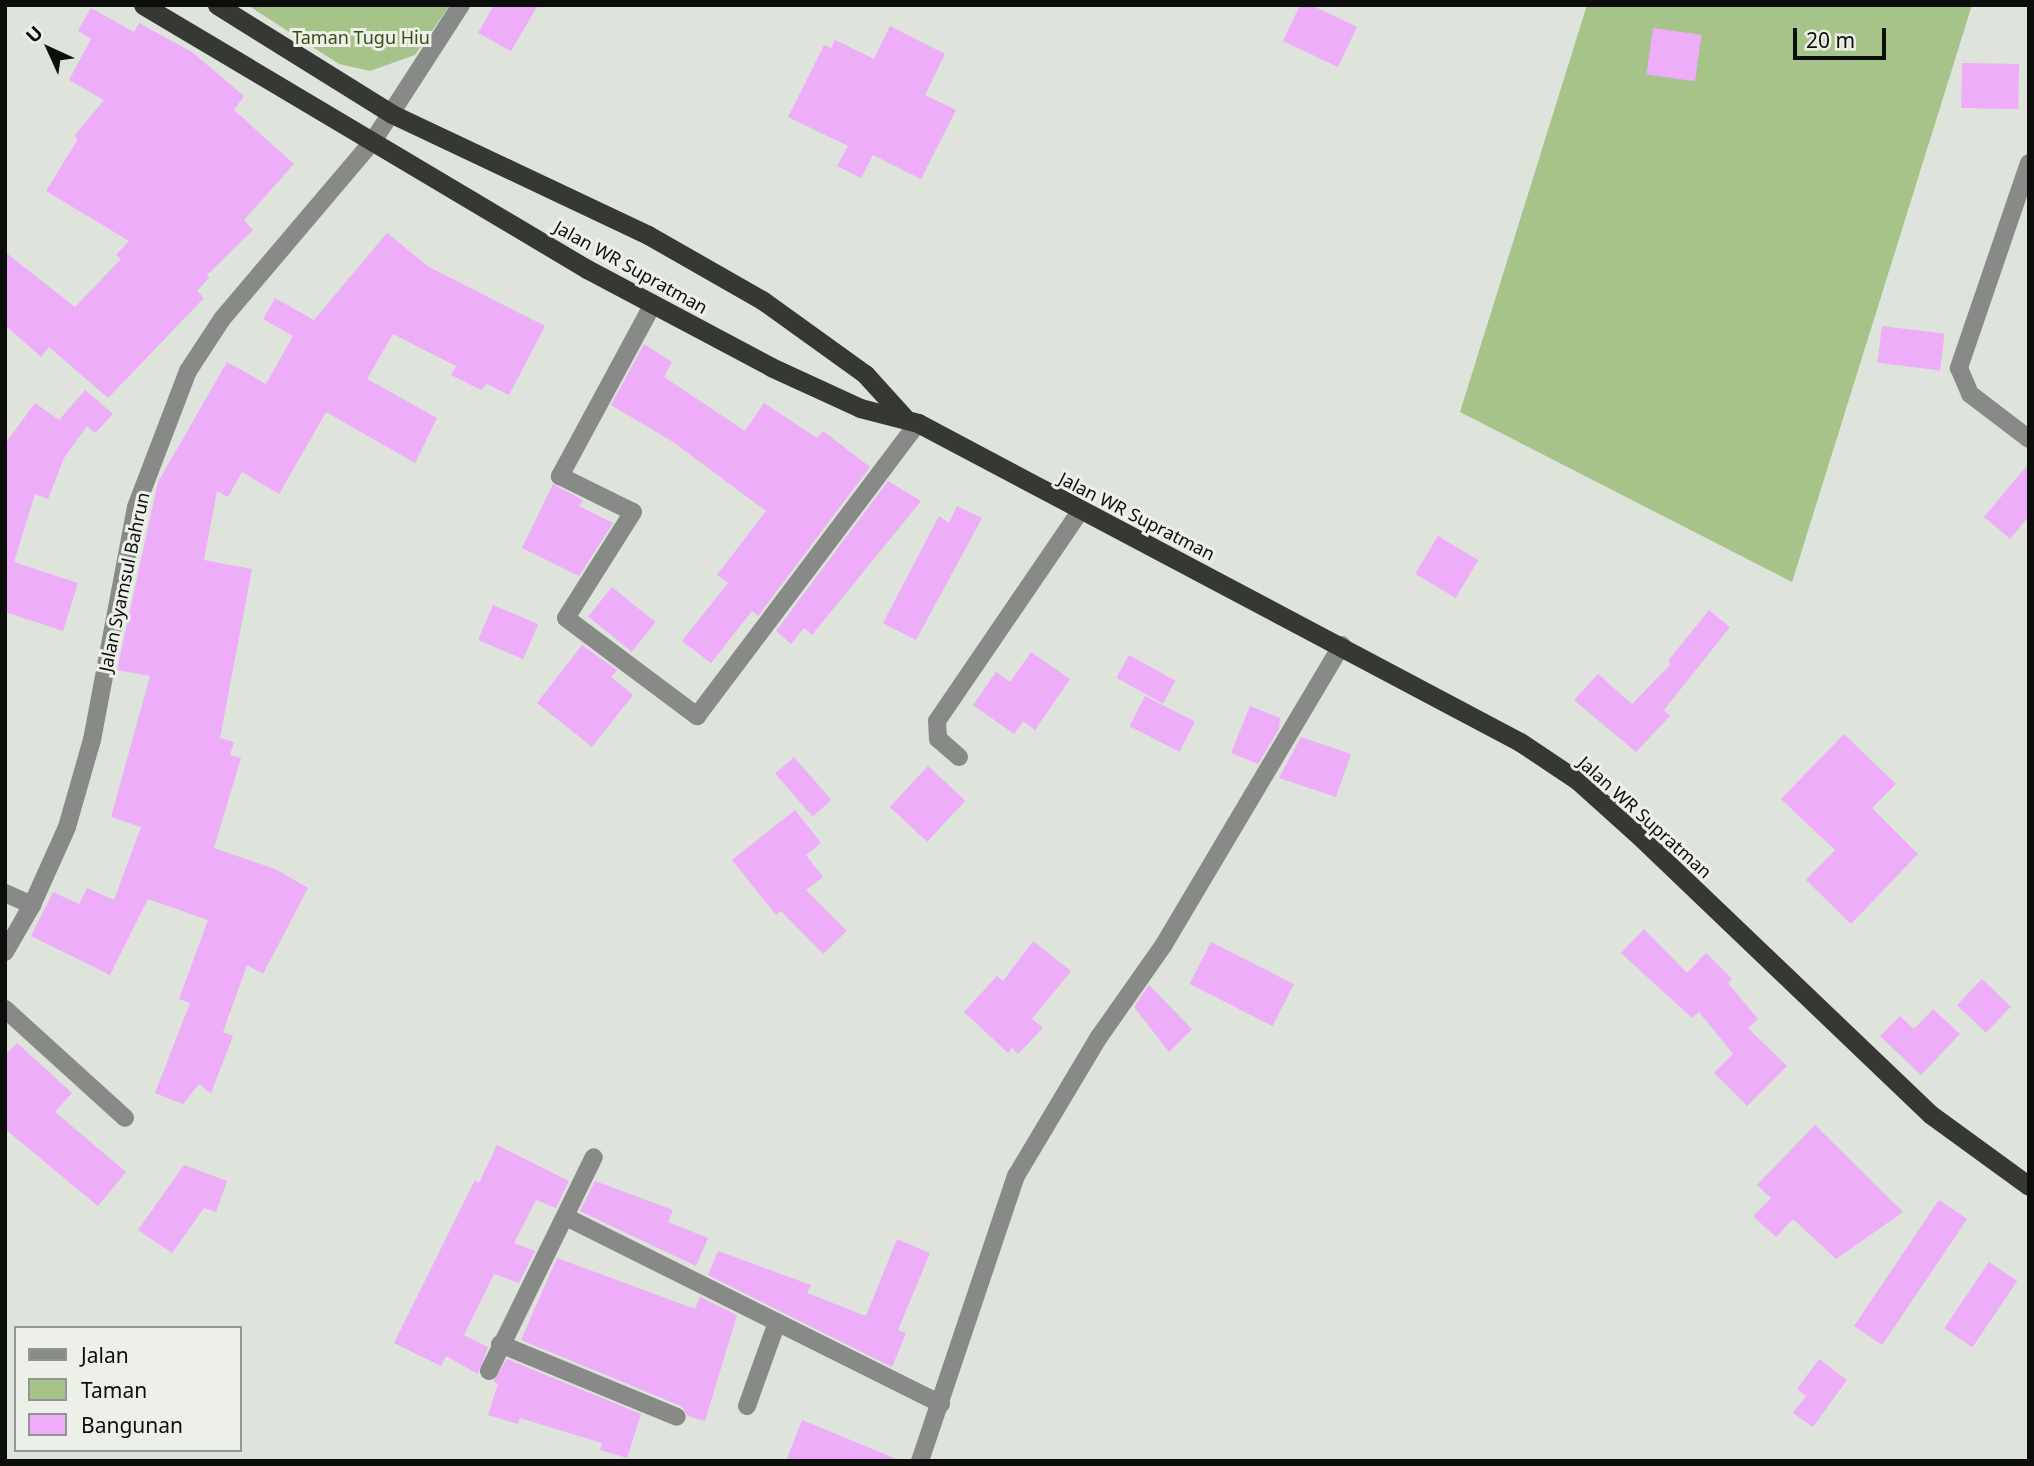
<!DOCTYPE html>
<style>
body{margin:0}
#map{position:relative;width:2034px;height:1466px;overflow:hidden;background:#dee3db;font-family:"Noto Sans",sans-serif}
div>[style]{position:absolute}
.green>*{inset:0;background:#a6c389}
.building>*{inset:0;background:#eeadf9;transform-origin:0 0}
.minor>*{height:18px;margin:-9px;padding:0 9px;transform-origin:9px;border-radius:9px;background:#888a87}
.trunk>*{height:19px;margin:-9.5px;padding:0 9.5px;transform-origin:9.5px;border-radius:9.5px;background:#363833}
span{translate:-50% -50%;white-space:nowrap;text-align:center;line-height:1.15;-webkit-text-stroke:6px #ecf0e8;paint-order:stroke}
.park-label{font-size:18px;color:#354e10}
.street-label{font-size:18px;color:#0c0e0b}
.frame{position:absolute;inset:0;border:7px solid #0c0e0b;pointer-events:none}
.legend{position:absolute;left:14px;top:1326px;width:228px;height:126px;box-sizing:border-box;background:#ecf0e8;border:2px solid #929690;margin:0;padding:9px 12px;list-style:none;font-size:21px;color:#0c0e0b}
.legend li{display:flex;align-items:center;gap:14px;height:35px}
.legend b{width:35px;border:2px solid #929690}
.north{position:absolute;left:14px;top:14px;width:70px;height:70px;-webkit-text-stroke:5px #ecf0e8;paint-order:stroke;rotate:315deg;font-size:19px;font-weight:700;line-height:28px;text-align:center;color:#0c0e0b}
.north::after{content:'';display:block;margin:auto;width:24px;height:32px;background:#0c0e0b;clip-path:polygon(50% 0,100% 100%,50% 72%,0 100%)}
.scale{position:absolute;left:1793px;top:28px;width:93px;height:32px;box-sizing:border-box;border:4px solid #0c0e0b;border-top:0;padding-left:9px;font-size:21px;line-height:24px;white-space:nowrap;color:#0c0e0b;-webkit-text-stroke:5px #ecf0e8;paint-order:stroke}
</style>
<div id="map">
<div class="green">
<i style="clip-path:polygon(450px 5px,415px 55px,370px 71px,339px 64px,249px 6px)"></i>
<i style="clip-path:polygon(1587px 5px,1972px 5px,1792px 582px,1460px 412px)"></i>
</div>
<div class="building">
<i style="clip-path:polygon(494px 5px,538px 5px,511px 51px,478px 33px)"></i>
<i style="clip-path:polygon(1300px 5px,1311px 5px,1357px 27px,1338px 67px,1283px 41px)"></i>
<i style="clip-path:polygon(91px 8px,134px 32px,139px 23px,192px 52px,244px 96px,234px 110px,294px 164px,244px 220px,253px 230px,207px 275px,209px 278px,197px 291px,204px 298px,108px 398px,49px 347px,41px 357px,5px 325px,5px 252px,75px 307px,121px 259px,116px 255px,129px 241px,46px 191px,78px 139px,74px 136px,104px 100px,69px 80px,91px 39px,78px 31px)"></i>
<i style="clip-path:polygon(890px 26px,945px 54px,925px 95px,956px 110px,921px 179px,873px 155px,861px 178px,837px 166px,848px 146px,788px 117px,824px 45px,831px 48px,835px 40px,874px 59px)"></i>
<i style="left:1653px;top:28px;width:49px;height:47px;rotate:8deg"></i>
<i style="left:1962px;top:63px;width:57px;height:45px;rotate:1deg"></i>
<i style="clip-path:polygon(387px 233px,429px 267px,545px 326px,509px 395px,487px 384px,481px 390px,451px 375px,456px 366px,393px 334px,367px 379px,437px 418px,415px 463px,326px 412px,279px 494px,242px 472px,228px 497px,217px 491px,204px 560px,252px 569px,220px 738px,234px 742px,230px 755px,241px 758px,214px 848px,275px 869px,308px 888px,263px 974px,247px 965px,223px 1032px,233px 1036px,211px 1093px,199px 1084px,183px 1104px,155px 1093px,190px 1003px,179px 999px,208px 920px,148px 899px,110px 975px,31px 936px,53px 892px,79px 904px,87px 888px,114px 900px,141px 827px,111px 817px,150px 676px,117px 670px,158px 482px,227px 362px,266px 384px,293px 336px,263px 319px,275px 298px,314px 320px)"></i>
<i style="left:1882px;top:326px;width:63px;height:37px;rotate:7deg"></i>
<i style="clip-path:polygon(644px 344px,672px 362px,664px 377px,745px 431px,764px 403px,817px 438px,823px 431px,870px 467px,758px 616px,752px 611px,711px 663px,682px 641px,728px 583px,717px 575px,766px 511px,673px 442px,611px 405px)"></i>
<i style="clip-path:polygon(85px 390px,113px 414px,95px 433px,87px 426px,64px 458px,48px 499px,35px 494px,14px 562px,78px 583px,63px 631px,5px 612px,5px 444px,35px 403px,59px 420px)"></i>
<i style="clip-path:polygon(2029px 463px,2029px 516px,2010px 539px,1984px 517px)"></i>
<i style="clip-path:polygon(888px 481px,921px 501px,812px 635px,804px 628px,791px 644px,776px 631px)"></i>
<i style="clip-path:polygon(553px 484px,583px 500px,579px 506px,613px 523px,579px 576px,522px 548px)"></i>
<i style="clip-path:polygon(957px 506px,982px 518px,916px 640px,883px 623px,939px 516px,949px 523px)"></i>
<i style="left:1438px;top:536px;width:47px;height:44px;rotate:31deg"></i>
<i style="left:612px;top:587px;width:56px;height:38px;rotate:39deg"></i>
<i style="left:493px;top:605px;width:49px;height:38px;rotate:23deg"></i>
<i style="clip-path:polygon(1709px 610px,1730px 627px,1664px 710px,1670px 716px,1636px 752px,1574px 700px,1598px 674px,1632px 704px,1671px 664px,1668px 661px)"></i>
<i style="clip-path:polygon(582px 645px,617px 670px,611px 677px,633px 695px,592px 747px,537px 703px)"></i>
<i style="clip-path:polygon(1031px 652px,1070px 679px,1035px 730px,1023px 721px,1014px 734px,973px 705px,996px 672px,1010px 682px)"></i>
<i style="left:1129px;top:655px;width:53px;height:26px;rotate:29deg"></i>
<i style="left:1145px;top:696px;width:56px;height:34px;rotate:27deg"></i>
<i style="clip-path:polygon(1250px 706px,1280px 718px,1279px 729px,1258px 764px,1231px 753px)"></i>
<i style="clip-path:polygon(1844px 734px,1896px 784px,1872px 808px,1918px 854px,1851px 924px,1806px 880px,1835px 850px,1781px 799px)"></i>
<i style="clip-path:polygon(1301px 737px,1351px 754px,1336px 797px,1279px 778px)"></i>
<i style="left:794px;top:757px;width:57px;height:25px;rotate:49deg"></i>
<i style="left:928px;top:766px;width:51px;height:56px;rotate:43deg"></i>
<i style="clip-path:polygon(795px 810px,821px 843px,806px 855px,823px 877px,806px 890px,847px 931px,823px 954px,781px 911px,776px 915px,732px 860px)"></i>
<i style="clip-path:polygon(1644px 929px,1687px 973px,1706px 953px,1732px 979px,1728px 983px,1758px 1019px,1748px 1028px,1787px 1066px,1747px 1106px,1714px 1073px,1733px 1054px,1699px 1012px,1692px 1018px,1621px 953px)"></i>
<i style="clip-path:polygon(1033px 941px,1071px 971px,1032px 1019px,1043px 1028px,1018px 1054px,1012px 1048px,1008px 1053px,964px 1012px,997px 976px,1003px 981px)"></i>
<i style="left:1211px;top:942px;width:93px;height:47px;rotate:27deg"></i>
<i style="left:1982px;top:979px;width:40px;height:36px;rotate:44deg"></i>
<i style="clip-path:polygon(1149px 985px,1192px 1029px,1169px 1052px,1134px 1007px)"></i>
<i style="clip-path:polygon(1933px 1009px,1960px 1034px,1921px 1075px,1880px 1036px,1900px 1016px,1914px 1029px)"></i>
<i style="clip-path:polygon(17px 1043px,72px 1093px,55px 1112px,126px 1172px,98px 1206px,5px 1129px,5px 1055px)"></i>
<i style="clip-path:polygon(1815px 1125px,1903px 1212px,1836px 1259px,1793px 1219px,1776px 1237px,1753px 1216px,1771px 1198px,1757px 1185px)"></i>
<i style="clip-path:polygon(497px 1145px,569px 1181px,556px 1208px,536px 1200px,514px 1243px,535px 1251px,519px 1283px,494px 1274px,464px 1335px,488px 1347px,478px 1374px,446px 1356px,441px 1366px,394px 1343px,475px 1180px,479px 1183px)"></i>
<i style="clip-path:polygon(184px 1165px,227px 1181px,216px 1212px,204px 1208px,172px 1253px,138px 1230px)"></i>
<i style="clip-path:polygon(595px 1181px,673px 1210px,668px 1222px,708px 1238px,696px 1266px,580px 1211px)"></i>
<i style="left:1939px;top:1200px;width:34px;height:152px;rotate:34deg"></i>
<i style="clip-path:polygon(897px 1239px,930px 1253px,898px 1330px,906px 1333px,892px 1367px,708px 1275px,718px 1251px,811px 1285px,807px 1293px,866px 1316px)"></i>
<i style="clip-path:polygon(557px 1258px,695px 1309px,700px 1297px,737px 1315px,705px 1421px,688px 1416px,681px 1406px,521px 1340px)"></i>
<i style="left:1989px;top:1262px;width:34px;height:80px;rotate:34deg"></i>
<i style="clip-path:polygon(507px 1359px,641px 1414px,627px 1458px,600px 1450px,602px 1443px,520px 1418px,518px 1424px,488px 1415px,498px 1384px,493px 1381px)"></i>
<i style="clip-path:polygon(1819px 1359px,1847px 1380px,1813px 1427px,1793px 1413px,1806px 1396px,1797px 1389px)"></i>
<i style="clip-path:polygon(802px 1420px,899px 1460px,899px 1461px,786px 1461px)"></i>
</div>
<div class="minor">
<i style="left:2029px;top:163px;width:217px;rotate:108.9deg"></i>
<i style="left:1959px;top:368px;width:28px;rotate:67deg"></i>
<i style="left:1970px;top:394px;width:74px;rotate:37.3deg"></i>
<i style="left:653px;top:304px;width:196px;rotate:118.4deg"></i>
<i style="left:560px;top:476px;width:81px;rotate:26.3deg"></i>
<i style="left:633px;top:512px;width:125px;rotate:122.3deg"></i>
<i style="left:566px;top:618px;width:164px;rotate:36.8deg"></i>
<i style="left:697px;top:716px;width:367px;rotate:-53deg"></i>
<i style="left:959px;top:757px;width:28px;rotate:-139deg"></i>
<i style="left:938px;top:739px;width:18px;rotate:-93deg"></i>
<i style="left:937px;top:721px;width:254px;rotate:-55.7deg"></i>
<i style="left:5px;top:893px;width:30px;rotate:24deg"></i>
<i style="left:5px;top:952px;width:54px;rotate:-60.1deg"></i>
<i style="left:32px;top:905px;width:85px;rotate:-65.8deg"></i>
<i style="left:67px;top:827px;width:91px;rotate:-74deg"></i>
<i style="left:92px;top:740px;width:237px;rotate:-79.3deg"></i>
<i style="left:136px;top:507px;width:146px;rotate:-69.1deg"></i>
<i style="left:188px;top:371px;width:62px;rotate:-56.8deg"></i>
<i style="left:222px;top:319px;width:233px;rotate:-49.7deg"></i>
<i style="left:373px;top:141px;width:162px;rotate:-57.1deg"></i>
<i style="left:5px;top:1009px;width:162px;rotate:42.2deg"></i>
<i style="left:566px;top:1217px;width:419px;rotate:26.5deg"></i>
<i style="left:500px;top:1344px;width:191px;rotate:22.4deg"></i>
<i style="left:489px;top:1371px;width:238px;rotate:-63.9deg"></i>
<i style="left:747px;top:1406px;width:89px;rotate:-70.3deg"></i>
<i style="left:920px;top:1461px;width:301px;rotate:-71.4deg"></i>
<i style="left:1016px;top:1176px;width:162px;rotate:-59.2deg"></i>
<i style="left:1099px;top:1037px;width:111px;rotate:-54.9deg"></i>
<i style="left:1163px;top:946px;width:350px;rotate:-59.3deg"></i>
</div>
<div class="trunk">
<i style="left:143px;top:5px;width:517px;rotate:30.74deg"></i>
<i style="left:587px;top:269px;width:208px;rotate:28deg"></i>
<i style="left:771px;top:367px;width:98px;rotate:24.7deg"></i>
<i style="left:860px;top:408px;width:60px;rotate:14.5deg"></i>
<i style="left:918px;top:423px;width:681px;rotate:27.92deg"></i>
<i style="left:1520px;top:742px;width:69px;rotate:33.7deg"></i>
<i style="left:1577px;top:780px;width:78px;rotate:41.9deg"></i>
<i style="left:1635px;top:832px;width:408px;rotate:43.7deg"></i>
<i style="left:1930px;top:1114px;width:122px;rotate:36deg"></i>
<i style="left:217px;top:5px;width:206px;rotate:31.9deg"></i>
<i style="left:392px;top:114px;width:283px;rotate:25.3deg"></i>
<i style="left:648px;top:235px;width:131px;rotate:29.7deg"></i>
<i style="left:762px;top:300px;width:127px;rotate:35.7deg"></i>
<i style="left:865px;top:374px;width:58px;rotate:47.8deg"></i>
</div>
<div class="park-label">
<span style="left:361px;top:37px">Taman Tugu Hiu</span>
</div>
<div class="street-label">
<span style="left:631px;top:267px;rotate:29deg">Jalan WR Supratman</span>
<span style="left:1137px;top:516px;rotate:27deg">Jalan WR Supratman</span>
<span style="left:124px;top:582px;rotate:-78deg">Jalan Syamsul Bahrun</span>
<span style="left:1645px;top:817px;rotate:42deg">Jalan WR Supratman</span>
</div>
<div class="frame"></div>
<ul class="legend">
<li><b style="height:9px;background:#888a87"></b>Jalan</li>
<li><b style="height:19px;background:#a6c389"></b>Taman</li>
<li><b style="height:19px;background:#eeadf9"></b>Bangunan</li>
</ul>
<div class="north">U</div>
<div class="scale">20 m</div>
</div>
